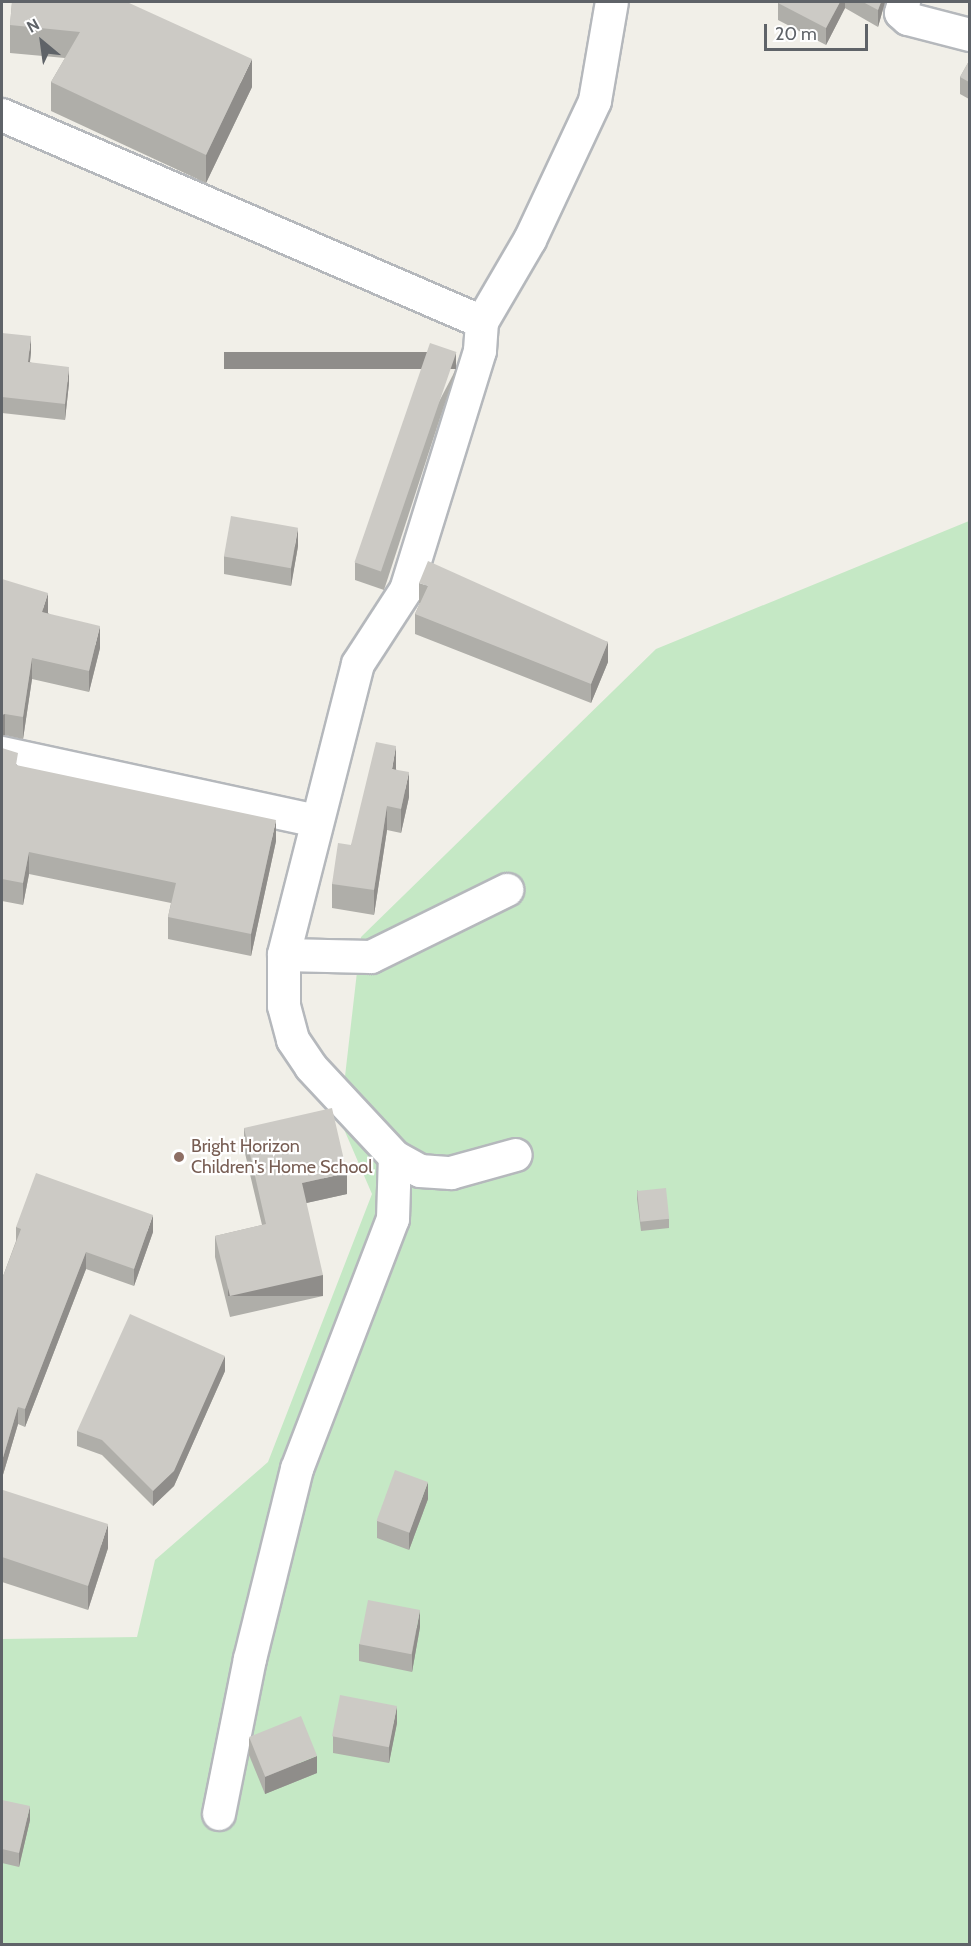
<!DOCTYPE html>
<style>
body{margin:0}
#map{position:relative;width:971px;height:1946px;overflow:hidden;background:#f1efe8;font-family:Cabin,sans-serif}
div>[style]{position:absolute}
.green>*{inset:0;background:#c5e8c5}
.roads{filter:drop-shadow(2px 0 #b5b8bc) drop-shadow(-2px 0 #b5b8bc) drop-shadow(0 2px #b5b8bc) drop-shadow(0 -2px #b5b8bc)}
.minor>*{height:32px;margin:-16px;padding:0 16px;transform-origin:16px;border-radius:16px;background:#fff}
.wall>*{inset:0;background:#afaea9}
.shaded-wall>*{inset:0;background:#8f8d8a;transform-origin:0 0}
.building>*{inset:0;background:#cccac5;transform-origin:0 0}
.dots>*{width:16px;height:16px;translate:-50% -50%;box-sizing:border-box;border:3px solid #fff;border-radius:50%}
span{translate:-50% -50%;white-space:nowrap;text-align:center;line-height:1.15;-webkit-text-stroke:4.5px #fff;paint-order:stroke}
.education-label{font-size:18px;color:#785e54}
.left{translate:0 -50%;text-align:left}
.frame{position:absolute;inset:0;border:3px solid #5f6368;pointer-events:none}
.north{position:absolute;left:12px;top:12px;width:60px;height:60px;-webkit-text-stroke:4px #fff;paint-order:stroke;rotate:331deg;font-size:16px;font-weight:700;line-height:24px;text-align:center;color:#5f6368}
.north::after{content:'';display:block;margin:auto;width:21px;height:27px;background:#5f6368;clip-path:polygon(50% 0,100% 100%,50% 72%,0 100%)}
.scale{position:absolute;left:764px;top:24px;width:104px;height:27px;box-sizing:border-box;border:3px solid #5f6368;border-top:0;padding-left:8px;font-size:18px;line-height:21px;white-space:nowrap;color:#5f6368;-webkit-text-stroke:4px #fff;paint-order:stroke}
</style>
<div id="map">
<div class="green">
<i style="clip-path:polygon(969px 521px,969px 1944px,2px 1944px,2px 1639px,137px 1637px,155px 1560px,268px 1462px,372px 1194px,340px 1120px,361px 937px,656px 649px)"></i>
</div>
<div class="roads">
<div class="minor">
<i style="left:904px;top:2px;width:11px;rotate:105deg"></i>
<i style="left:901px;top:13px;width:9px;rotate:41deg"></i>
<i style="left:908px;top:19px;width:64px;rotate:14.5deg"></i>
<i style="left:2px;top:115px;width:523px;rotate:23.33deg"></i>
<i style="left:482px;top:322px;width:29px;rotate:94deg"></i>
<i style="left:480px;top:351px;width:250px;rotate:107.2deg"></i>
<i style="left:406px;top:590px;width:88px;rotate:123deg"></i>
<i style="left:358px;top:664px;width:300px;rotate:104.3deg"></i>
<i style="left:284px;top:955px;width:51px;rotate:90deg"></i>
<i style="left:284px;top:1006px;width:35px;rotate:75deg"></i>
<i style="left:293px;top:1040px;width:32px;rotate:56deg"></i>
<i style="left:311px;top:1067px;width:123px;rotate:47deg"></i>
<i style="left:395px;top:1157px;width:29px;rotate:29deg"></i>
<i style="left:420px;top:1171px;width:31px;rotate:4deg"></i>
<i style="left:451px;top:1173px;width:67px;rotate:-15.5deg"></i>
<i style="left:482px;top:322px;width:95px;rotate:-59.7deg"></i>
<i style="left:530px;top:240px;width:153px;rotate:-64.9deg"></i>
<i style="left:595px;top:101px;width:100px;rotate:-80.3deg"></i>
<i style="left:2px;top:753px;width:322px;rotate:12.2deg"></i>
<i style="left:284px;top:955px;width:87px;rotate:1.3deg"></i>
<i style="left:371px;top:957px;width:152px;rotate:-26.2deg"></i>
<i style="left:219px;top:1814px;width:158px;rotate:-78.7deg"></i>
<i style="left:250px;top:1659px;width:196px;rotate:-76.1deg"></i>
<i style="left:297px;top:1469px;width:268px;rotate:-69deg"></i>
<i style="left:393px;top:1219px;width:62px;rotate:-88.2deg"></i>
</div>
</div>
<div class="wall">
<i style="clip-path:polygon(12px 2px,252px 87px,206px 183px,51px 111px,51px 82px,65px 58px,10px 53px,10px 25px)"></i>
<i style="clip-path:polygon(779px 2px,885px 2px,878px 27px,845px 8px,826px 45px,778px 20px,778px 3px)"></i>
<i style="clip-path:polygon(969px 61px,969px 99px,960px 94px,960px 77px)"></i>
<i style="clip-path:polygon(2px 333px,31px 352px,30px 362px,69px 383px,65px 420px,2px 413px)"></i>
<i style="clip-path:polygon(456px 369px,384px 590px,355px 580px,355px 563px)"></i>
<i style="clip-path:polygon(298px 546px,291px 586px,224px 574px,224px 556px)"></i>
<i style="clip-path:polygon(2px 579px,48px 613px,100px 648px,89px 692px,32px 679px,23px 739px,5px 735px,2px 737px)"></i>
<i style="clip-path:polygon(419px 583px,608px 642px,608px 662px,591px 703px,415px 634px,415px 614px,420px 603px,419px 603px)"></i>
<i style="clip-path:polygon(2px 748px,18px 766px,276px 841px,251px 956px,168px 939px,168px 917px,171px 903px,29px 874px,23px 905px,2px 901px)"></i>
<i style="clip-path:polygon(396px 769px,409px 797px,401px 833px,387px 830px,374px 915px,332px 908px,332px 884px,351px 845px)"></i>
<i style="clip-path:polygon(244px 1128px,347px 1194px,306px 1203px,323px 1296px,230px 1317px,215px 1257px,215px 1236px,262px 1225px,244px 1149px)"></i>
<i style="clip-path:polygon(637px 1190px,669px 1219px,669px 1228px,641px 1231px,637px 1199px)"></i>
<i style="clip-path:polygon(16px 1227px,153px 1232px,134px 1286px,86px 1269px,25px 1427px,18px 1424px,2px 1478px,2px 1279px,16px 1241px)"></i>
<i style="clip-path:polygon(225px 1371px,174px 1486px,153px 1506px,102px 1455px,77px 1446px,77px 1431px)"></i>
<i style="clip-path:polygon(2px 1494px,108px 1548px,88px 1610px,2px 1582px)"></i>
<i style="clip-path:polygon(428px 1499px,409px 1550px,377px 1538px,377px 1521px)"></i>
<i style="clip-path:polygon(420px 1627px,412px 1672px,359px 1661px,359px 1644px)"></i>
<i style="clip-path:polygon(397px 1723px,389px 1763px,333px 1753px,333px 1736px)"></i>
<i style="clip-path:polygon(249px 1738px,317px 1773px,265px 1794px,249px 1755px)"></i>
<i style="clip-path:polygon(2px 1800px,30px 1820px,19px 1867px,2px 1863px)"></i>
</div>
<div class="shaded-wall">
<i style="clip-path:polygon(840px 2px,845px 2px,845px 8px,826px 45px,826px 28px)"></i>
<i style="clip-path:polygon(881px 2px,885px 2px,878px 27px,878px 10px)"></i>
<i style="clip-path:polygon(252px 59px,252px 87px,206px 183px,206px 155px)"></i>
<i style="clip-path:polygon(31px 336px,31px 352px,28px 378px,28px 362px)"></i>
<i style="left:456px;top:352px;width:17px;height:232px;rotate:90deg"></i>
<i style="clip-path:polygon(69px 367px,69px 383px,65px 420px,65px 404px)"></i>
<i style="clip-path:polygon(298px 528px,298px 546px,291px 586px,291px 569px)"></i>
<i style="clip-path:polygon(48px 593px,48px 615px,42px 612px)"></i>
<i style="clip-path:polygon(100px 626px,100px 648px,89px 692px,89px 671px)"></i>
<i style="clip-path:polygon(608px 642px,608px 662px,591px 703px,591px 684px)"></i>
<i style="clip-path:polygon(32px 658px,32px 679px,23px 739px,23px 717px)"></i>
<i style="left:5px;top:714px;width:21px;height:3px;rotate:90deg"></i>
<i style="clip-path:polygon(396px 746px,396px 771px,392px 769px)"></i>
<i style="clip-path:polygon(409px 772px,409px 797px,401px 833px,401px 809px)"></i>
<i style="clip-path:polygon(387px 806px,387px 830px,374px 915px,374px 890px)"></i>
<i style="clip-path:polygon(276px 820px,276px 841px,251px 956px,251px 934px)"></i>
<i style="clip-path:polygon(29px 852px,29px 874px,23px 905px,23px 883px)"></i>
<i style="clip-path:polygon(347px 1173px,347px 1194px,302px 1204px,302px 1183px)"></i>
<i style="clip-path:polygon(153px 1215px,153px 1232px,134px 1286px,134px 1269px)"></i>
<i style="clip-path:polygon(86px 1252px,86px 1269px,25px 1427px,25px 1409px)"></i>
<i style="left:323px;top:1275px;width:21px;height:95px;rotate:90deg"></i>
<i style="clip-path:polygon(225px 1356px,225px 1371px,174px 1486px,153px 1506px,153px 1491px)"></i>
<i style="clip-path:polygon(18px 1407px,18px 1424px,2px 1478px,2px 1461px)"></i>
<i style="clip-path:polygon(428px 1482px,428px 1499px,409px 1550px,409px 1533px)"></i>
<i style="clip-path:polygon(108px 1524px,108px 1548px,88px 1610px,88px 1586px)"></i>
<i style="clip-path:polygon(420px 1610px,420px 1627px,412px 1672px,412px 1654px)"></i>
<i style="clip-path:polygon(397px 1706px,397px 1723px,389px 1763px,389px 1746px)"></i>
<i style="clip-path:polygon(317px 1756px,317px 1773px,265px 1794px,265px 1777px)"></i>
<i style="clip-path:polygon(30px 1806px,30px 1820px,19px 1867px,19px 1853px)"></i>
</div>
<div class="building">
<i style="clip-path:polygon(12px 2px,127px 2px,252px 59px,206px 155px,51px 82px,80px 32px,10px 25px)"></i>
<i style="clip-path:polygon(779px 2px,840px 2px,826px 28px,778px 3px)"></i>
<i style="clip-path:polygon(863px 2px,881px 2px,878px 10px)"></i>
<i style="clip-path:polygon(969px 61px,969px 82px,960px 77px)"></i>
<i style="clip-path:polygon(2px 333px,31px 336px,28px 362px,69px 367px,65px 404px,2px 397px)"></i>
<i style="left:430px;top:343px;width:28px;height:232px;rotate:19deg"></i>
<i style="left:231px;top:516px;width:68px;height:41px;rotate:10deg"></i>
<i style="clip-path:polygon(428px 561px,608px 642px,591px 684px,415px 614px,428px 586px,419px 583px)"></i>
<i style="clip-path:polygon(2px 579px,48px 593px,42px 612px,100px 626px,89px 671px,32px 658px,23px 717px,5px 714px,2px 715px)"></i>
<i style="clip-path:polygon(376px 742px,396px 746px,392px 769px,409px 772px,401px 809px,387px 806px,374px 890px,332px 884px,338px 843px,351px 845px)"></i>
<i style="clip-path:polygon(2px 748px,18px 753px,16px 765px,276px 820px,251px 934px,168px 917px,176px 883px,29px 852px,23px 883px,2px 879px)"></i>
<i style="clip-path:polygon(332px 1108px,347px 1173px,302px 1183px,323px 1275px,230px 1296px,215px 1236px,266px 1224px,244px 1128px)"></i>
<i style="clip-path:polygon(36px 1173px,153px 1215px,134px 1269px,86px 1252px,25px 1409px,18px 1407px,2px 1461px,2px 1279px,21px 1229px,16px 1227px)"></i>
<i style="left:666px;top:1188px;width:31px;height:29px;rotate:84deg"></i>
<i style="clip-path:polygon(130px 1314px,225px 1356px,174px 1471px,153px 1491px,102px 1440px,77px 1431px)"></i>
<i style="left:395px;top:1470px;width:35px;height:54px;rotate:20deg"></i>
<i style="clip-path:polygon(3px 1490px,108px 1524px,88px 1586px,2px 1557px,2px 1494px)"></i>
<i style="left:368px;top:1600px;width:53px;height:45px;rotate:11deg"></i>
<i style="left:340px;top:1695px;width:58px;height:42px;rotate:11deg"></i>
<i style="left:301px;top:1716px;width:43px;height:56px;rotate:68deg"></i>
<i style="clip-path:polygon(2px 1800px,30px 1806px,19px 1853px,2px 1849px)"></i>
</div>
<div class="dots">
<i style="left:179px;top:1157px;background:#8d6e63"></i>
</div>
<div class="education-label">
<span class="left" style="left:191px;top:1157px">Bright Horizon<br>Children's Home School</span>
</div>
<div class="frame"></div>
<div class="north">N</div>
<div class="scale">20 m</div>
</div>
